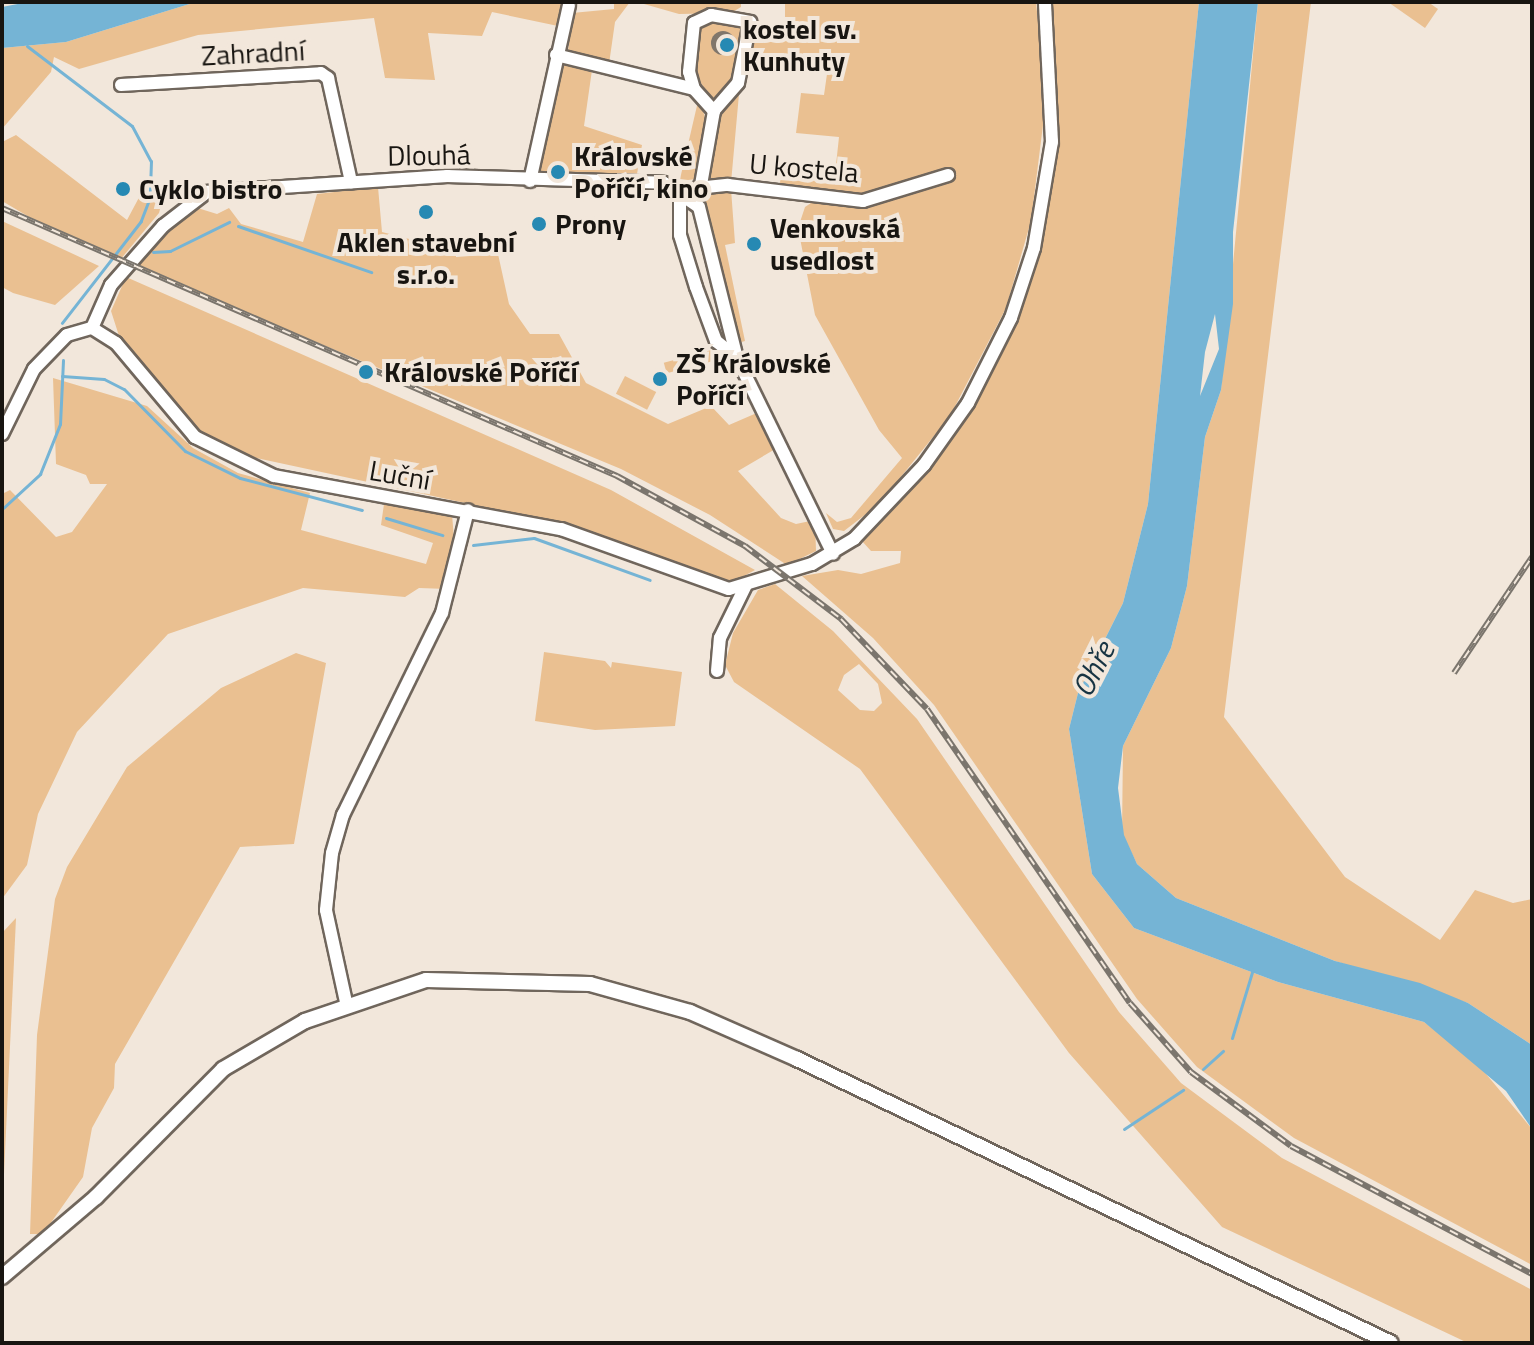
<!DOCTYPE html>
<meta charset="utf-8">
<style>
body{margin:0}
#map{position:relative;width:1534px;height:1345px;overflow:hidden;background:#f2e7db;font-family:"Titillium Web",sans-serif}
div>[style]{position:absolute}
.green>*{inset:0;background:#eac091;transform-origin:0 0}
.water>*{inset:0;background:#75b4d5}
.stream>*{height:3px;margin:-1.5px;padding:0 1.5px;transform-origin:1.5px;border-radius:1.5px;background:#75b4d5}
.building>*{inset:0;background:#80766b}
.round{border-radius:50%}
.roads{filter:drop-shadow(2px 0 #70665c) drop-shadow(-2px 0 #70665c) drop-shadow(0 2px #70665c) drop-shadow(0 -2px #70665c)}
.minor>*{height:12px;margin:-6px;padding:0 6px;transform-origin:6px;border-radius:6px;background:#fff}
.major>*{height:14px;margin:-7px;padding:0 7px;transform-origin:7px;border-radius:7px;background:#fff}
.rail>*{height:6px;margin-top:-3px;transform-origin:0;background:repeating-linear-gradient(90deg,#f2e7db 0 9px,#7b756d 0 18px);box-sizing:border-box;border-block:2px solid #7b756d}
.dots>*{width:22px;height:22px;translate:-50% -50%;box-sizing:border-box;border:4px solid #f2e7db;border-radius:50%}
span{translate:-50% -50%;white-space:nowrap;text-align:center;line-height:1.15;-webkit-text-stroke:8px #f2e7db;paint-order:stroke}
.poi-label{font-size:28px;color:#181511;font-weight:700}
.left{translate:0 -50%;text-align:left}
.street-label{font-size:28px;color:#181511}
.water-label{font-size:30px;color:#173443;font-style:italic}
.frame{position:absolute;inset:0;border:4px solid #181511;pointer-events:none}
</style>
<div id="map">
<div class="green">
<i style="clip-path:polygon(196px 2px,562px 2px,558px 26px,492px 12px,482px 36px,428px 33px,435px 80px,385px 78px,374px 18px,198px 35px,79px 69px,54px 57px,51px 72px,2px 129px,2px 48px,66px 42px)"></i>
<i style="clip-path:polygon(614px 2px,630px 2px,615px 22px,609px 64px,568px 51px,572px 13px,614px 9px)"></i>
<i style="clip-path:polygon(637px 2px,741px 2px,741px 7px,731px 13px,679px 14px)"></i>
<i style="clip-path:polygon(785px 2px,1036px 2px,1046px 101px,1031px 221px,1006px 308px,950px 416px,879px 504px,844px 531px,833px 529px,826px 513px,837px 522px,851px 518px,902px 458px,879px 430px,815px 315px,798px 228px,805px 207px,829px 191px,779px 186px,781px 178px,835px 174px,839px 137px,796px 133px,801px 93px,824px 95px,828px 67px,794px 57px,791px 69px,751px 64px,739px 94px,731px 183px,706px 180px,717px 112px,738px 87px,756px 20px,785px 27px)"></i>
<i style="clip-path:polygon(1049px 2px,1199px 2px,1148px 504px,1123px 603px,1078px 693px,1069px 729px,1092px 874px,1134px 928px,1278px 982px,1424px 1022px,1476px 1062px,1532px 1129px,1532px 1265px,1294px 1138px,1197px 1067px,1137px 999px,934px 705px,873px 638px,802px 576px,838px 570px,861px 574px,900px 563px,901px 551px,871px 551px,861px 540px,958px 428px,1004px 344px,1028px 287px,1050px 186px,1056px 119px)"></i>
<i style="clip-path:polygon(1258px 2px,1311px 2px,1224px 717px,1345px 877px,1440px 940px,1475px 890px,1513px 903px,1532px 899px,1532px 1045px,1468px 1003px,1335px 961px,1176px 898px,1137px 864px,1122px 833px,1123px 746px,1171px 648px,1187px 586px,1205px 437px,1221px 390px)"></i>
<i style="clip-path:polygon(1388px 2px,1428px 2px,1438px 9px,1425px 28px)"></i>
<i style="clip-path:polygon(703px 19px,744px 27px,739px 69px,714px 104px,694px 72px,692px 32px)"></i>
<i style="clip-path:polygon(559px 62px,592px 70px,584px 126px,642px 145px,637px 174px,534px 173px)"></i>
<i style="clip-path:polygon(699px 97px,707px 124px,697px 179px,688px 180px,680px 179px)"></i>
<i style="clip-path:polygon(16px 135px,127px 220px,143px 190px,163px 198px,159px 213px,120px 260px,36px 221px,2px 201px,2px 142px)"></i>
<i style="clip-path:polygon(378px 187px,382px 232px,456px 251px,456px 257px,498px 254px,509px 304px,530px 334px,559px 334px,586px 383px,668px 424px,711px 406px,729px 425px,759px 412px,777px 448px,738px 471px,781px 518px,796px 524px,815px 520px,816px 551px,787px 565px,710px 515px,621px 469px,136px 267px,191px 206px,217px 214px,229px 208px,241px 224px,303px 242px,317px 194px)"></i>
<i style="clip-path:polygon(731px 189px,735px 243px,725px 245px,745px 341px,738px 343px,703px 197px)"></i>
<i style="clip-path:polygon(2px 221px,69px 252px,99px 266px,55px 305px,13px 293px,2px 287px)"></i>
<i style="clip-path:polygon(126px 277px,611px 490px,755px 570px,735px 581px,712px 579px,563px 524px,233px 453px,182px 419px,120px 339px,111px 311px)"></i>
<i style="left:715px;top:349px;width:11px;height:53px;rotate:75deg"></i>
<i style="left:625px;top:376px;width:35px;height:20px;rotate:27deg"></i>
<i style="clip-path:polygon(53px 378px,147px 406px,193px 448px,238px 473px,310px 493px,301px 530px,426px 564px,433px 543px,381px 525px,384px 504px,452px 514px,455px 551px,447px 589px,419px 588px,405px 597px,303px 588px,168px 634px,77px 732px,38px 814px,27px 865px,2px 899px,2px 494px,10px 490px,56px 537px,72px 532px,107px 484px,90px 484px,86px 475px,56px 464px)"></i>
<i style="clip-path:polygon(evenodd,775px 584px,833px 631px,917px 719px,1119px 1012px,1181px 1083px,1282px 1158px,1532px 1290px,1532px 1343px,1468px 1343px,1222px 1227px,1069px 1053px,860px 769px,734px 682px,725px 665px,733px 633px,758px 590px,775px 584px,859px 664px,878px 684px,882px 703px,874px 711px,860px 710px,838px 690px,844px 675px,859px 664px)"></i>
<i style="clip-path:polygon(544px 652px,605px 661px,611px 668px,612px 662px,682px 672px,675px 726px,595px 730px,535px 721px)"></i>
<i style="clip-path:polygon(296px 653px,326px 663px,294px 844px,240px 847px,115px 1064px,114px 1088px,92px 1128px,83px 1177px,43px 1234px,30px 1234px,37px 1035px,55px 899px,67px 867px,127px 767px,221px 688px)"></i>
<i style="clip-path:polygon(16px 918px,4px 1174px,2px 1174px,2px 933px)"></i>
</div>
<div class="water">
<i style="clip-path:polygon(28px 2px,196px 2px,66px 42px,2px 48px,2px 7px)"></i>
<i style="clip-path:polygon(evenodd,1199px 2px,1258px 2px,1233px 232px,1233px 304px,1221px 390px,1205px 437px,1187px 586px,1171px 648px,1123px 746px,1118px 788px,1124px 835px,1137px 864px,1176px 898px,1335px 961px,1420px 983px,1468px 1003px,1532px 1045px,1532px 1129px,1506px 1091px,1424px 1022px,1278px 982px,1134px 928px,1092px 874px,1069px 729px,1078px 693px,1123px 603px,1148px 504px,1199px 2px,1215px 314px,1219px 349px,1200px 396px,1205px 352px,1215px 314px)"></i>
</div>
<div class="stream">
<i style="left:27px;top:46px;width:132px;rotate:37.3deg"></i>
<i style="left:132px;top:126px;width:40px;rotate:62deg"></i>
<i style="left:151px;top:161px;width:36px;rotate:92deg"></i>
<i style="left:150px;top:197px;width:26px;rotate:111deg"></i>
<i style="left:141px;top:221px;width:129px;rotate:127.8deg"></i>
<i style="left:238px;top:226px;width:141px;rotate:19.1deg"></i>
<i style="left:153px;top:252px;width:17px;rotate:-3deg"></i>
<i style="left:170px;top:251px;width:66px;rotate:-26.2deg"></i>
<i style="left:62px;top:376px;width:42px;rotate:4.1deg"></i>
<i style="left:104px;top:379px;width:22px;rotate:27deg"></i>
<i style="left:124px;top:389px;width:87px;rotate:45.5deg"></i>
<i style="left:185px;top:451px;width:61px;rotate:26.1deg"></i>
<i style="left:240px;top:478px;width:126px;rotate:14.7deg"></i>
<i style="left:2px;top:509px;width:52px;rotate:-42.6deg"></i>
<i style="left:40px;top:474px;width:54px;rotate:-68.2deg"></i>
<i style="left:60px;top:424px;width:64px;rotate:-87.3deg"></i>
<i style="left:386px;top:518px;width:59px;rotate:16.9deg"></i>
<i style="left:473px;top:545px;width:61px;rotate:-6.5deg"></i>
<i style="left:534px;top:538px;width:123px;rotate:19.9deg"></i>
<i style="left:1232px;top:1038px;width:72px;rotate:-73.1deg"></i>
<i style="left:1203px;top:1069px;width:27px;rotate:-42deg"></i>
<i style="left:1124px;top:1129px;width:71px;rotate:-33.5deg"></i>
</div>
<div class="building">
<i class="round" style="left:711px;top:31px;width:24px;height:24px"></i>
</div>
<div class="roads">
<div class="minor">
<i style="left:556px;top:55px;width:142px;rotate:13.8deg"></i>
<i style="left:694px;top:89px;width:30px;rotate:48deg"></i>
<i style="left:121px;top:85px;width:200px;rotate:-3.4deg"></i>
<i style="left:321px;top:73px;width:9px;rotate:36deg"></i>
<i style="left:328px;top:78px;width:107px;rotate:77.5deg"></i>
<i style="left:694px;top:89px;width:18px;rotate:-106deg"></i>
<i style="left:689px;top:72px;width:49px;rotate:-84.2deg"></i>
<i style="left:694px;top:23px;width:19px;rotate:-25deg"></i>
<i style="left:711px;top:15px;width:40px;rotate:10deg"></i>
<i style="left:750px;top:22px;width:62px;rotate:101.1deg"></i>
<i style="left:738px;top:83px;width:37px;rotate:131deg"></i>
<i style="left:714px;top:111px;width:75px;rotate:100deg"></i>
<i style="left:530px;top:181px;width:180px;rotate:-77.5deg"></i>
<i style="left:697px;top:188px;width:31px;rotate:-6deg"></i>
<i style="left:728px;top:185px;width:136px;rotate:6.8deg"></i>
<i style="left:863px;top:201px;width:89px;rotate:-17deg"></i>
<i style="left:680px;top:190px;width:45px;rotate:90deg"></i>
<i style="left:680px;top:235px;width:54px;rotate:72.9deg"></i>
<i style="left:696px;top:287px;width:58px;rotate:69.7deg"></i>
<i style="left:716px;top:341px;width:27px;rotate:39deg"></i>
<i style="left:92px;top:328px;width:47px;rotate:-66.2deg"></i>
<i style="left:111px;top:285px;width:79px;rotate:-48.6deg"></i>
<i style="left:163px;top:226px;width:56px;rotate:-37.7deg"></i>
<i style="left:207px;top:192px;width:241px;rotate:-3.8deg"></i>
<i style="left:447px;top:176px;width:217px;rotate:1.8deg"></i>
<i style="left:664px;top:183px;width:42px;rotate:34.4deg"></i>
<i style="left:699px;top:207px;width:156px;rotate:75.9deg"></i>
<i style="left:737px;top:358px;width:218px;rotate:63.9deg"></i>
<i style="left:2px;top:434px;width:72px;rotate:-63.8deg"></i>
<i style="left:34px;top:369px;width:47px;rotate:-45.9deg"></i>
<i style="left:67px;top:335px;width:26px;rotate:-16deg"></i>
<i style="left:92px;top:328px;width:28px;rotate:32deg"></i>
<i style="left:116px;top:343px;width:123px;rotate:50deg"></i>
<i style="left:195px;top:437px;width:88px;rotate:26.3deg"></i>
<i style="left:274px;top:476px;width:292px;rotate:10.5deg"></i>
<i style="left:561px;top:529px;width:178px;rotate:19.7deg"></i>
<i style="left:729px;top:589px;width:87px;rotate:-16.8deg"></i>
<i style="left:812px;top:564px;width:49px;rotate:-30.8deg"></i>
<i style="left:854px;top:539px;width:102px;rotate:-46.6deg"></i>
<i style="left:924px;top:465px;width:76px;rotate:-54.6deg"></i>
<i style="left:968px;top:403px;width:95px;rotate:-63.2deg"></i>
<i style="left:1011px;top:318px;width:74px;rotate:-71.8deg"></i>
<i style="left:1034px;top:248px;width:108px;rotate:-80.4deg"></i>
<i style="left:1052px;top:142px;width:140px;rotate:-92.9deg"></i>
<i style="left:717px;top:671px;width:33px;rotate:-85deg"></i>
<i style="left:720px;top:638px;width:59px;rotate:-63.9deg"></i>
<i style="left:346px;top:1002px;width:94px;rotate:-102.3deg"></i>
<i style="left:326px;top:910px;width:57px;rotate:-84deg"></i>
<i style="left:332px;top:853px;width:40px;rotate:-74deg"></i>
<i style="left:343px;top:815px;width:225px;rotate:-63.9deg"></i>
<i style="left:442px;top:613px;width:106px;rotate:-75.8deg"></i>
</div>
<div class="major">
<i style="left:2px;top:1277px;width:123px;rotate:-40.4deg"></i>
<i style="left:96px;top:1197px;width:180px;rotate:-45.2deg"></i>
<i style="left:223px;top:1069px;width:95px;rotate:-30.3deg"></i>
<i style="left:305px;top:1021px;width:128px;rotate:-18.7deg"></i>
<i style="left:426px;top:980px;width:164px;rotate:1.4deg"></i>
<i style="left:590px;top:984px;width:104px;rotate:15.6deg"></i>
<i style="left:690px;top:1012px;width:117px;rotate:23.7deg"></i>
<i style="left:797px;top:1059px;width:658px;rotate:25.55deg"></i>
</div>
</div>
<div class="rail">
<i style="left:2px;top:208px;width:671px;rotate:23.55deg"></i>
<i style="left:617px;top:476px;width:146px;rotate:28.7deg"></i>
<i style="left:745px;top:546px;width:121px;rotate:37.2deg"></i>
<i style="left:841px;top:619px;width:124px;rotate:46.3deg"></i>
<i style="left:927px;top:709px;width:357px;rotate:55.4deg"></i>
<i style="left:1130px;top:1003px;width:92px;rotate:48.5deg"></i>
<i style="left:1191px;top:1072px;width:124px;rotate:36.5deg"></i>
<i style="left:1291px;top:1146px;width:273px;rotate:28deg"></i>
<i style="left:1454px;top:673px;width:140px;rotate:-56.1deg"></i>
</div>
<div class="dots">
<i style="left:727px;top:45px;background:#2689b3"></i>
<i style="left:558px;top:172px;background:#2689b3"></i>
<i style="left:123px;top:189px;background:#2689b3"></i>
<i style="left:426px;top:212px;background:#2689b3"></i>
<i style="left:539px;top:224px;background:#2689b3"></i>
<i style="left:754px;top:244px;background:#2689b3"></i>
<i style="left:366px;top:372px;background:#2689b3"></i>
<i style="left:660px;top:379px;background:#2689b3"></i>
</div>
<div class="poi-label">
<span class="left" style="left:743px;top:45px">kostel sv.<br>Kunhuty</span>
<span class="left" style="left:574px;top:172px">Královské<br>Poříčí, kino</span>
<span class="left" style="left:139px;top:189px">Cyklo bistro</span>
<span class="left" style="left:555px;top:224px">Prony</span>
<span class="left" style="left:770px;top:244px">Venkovská<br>usedlost</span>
<span style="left:426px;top:258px">Aklen stavební<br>s.r.o.</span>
<span class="left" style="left:676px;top:379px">ZŠ Královské<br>Poříčí</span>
<span class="left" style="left:384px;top:372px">Královské Poříčí</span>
</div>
<div class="street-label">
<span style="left:253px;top:53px;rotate:-3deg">Zahradní</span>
<span style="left:429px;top:155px;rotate:-1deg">Dlouhá</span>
<span style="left:804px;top:168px;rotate:5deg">U kostela</span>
<span style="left:400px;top:475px;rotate:10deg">Luční</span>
</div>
<div class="water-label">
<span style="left:1093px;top:669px;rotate:-63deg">Ohře</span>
</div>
<div class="frame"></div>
</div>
